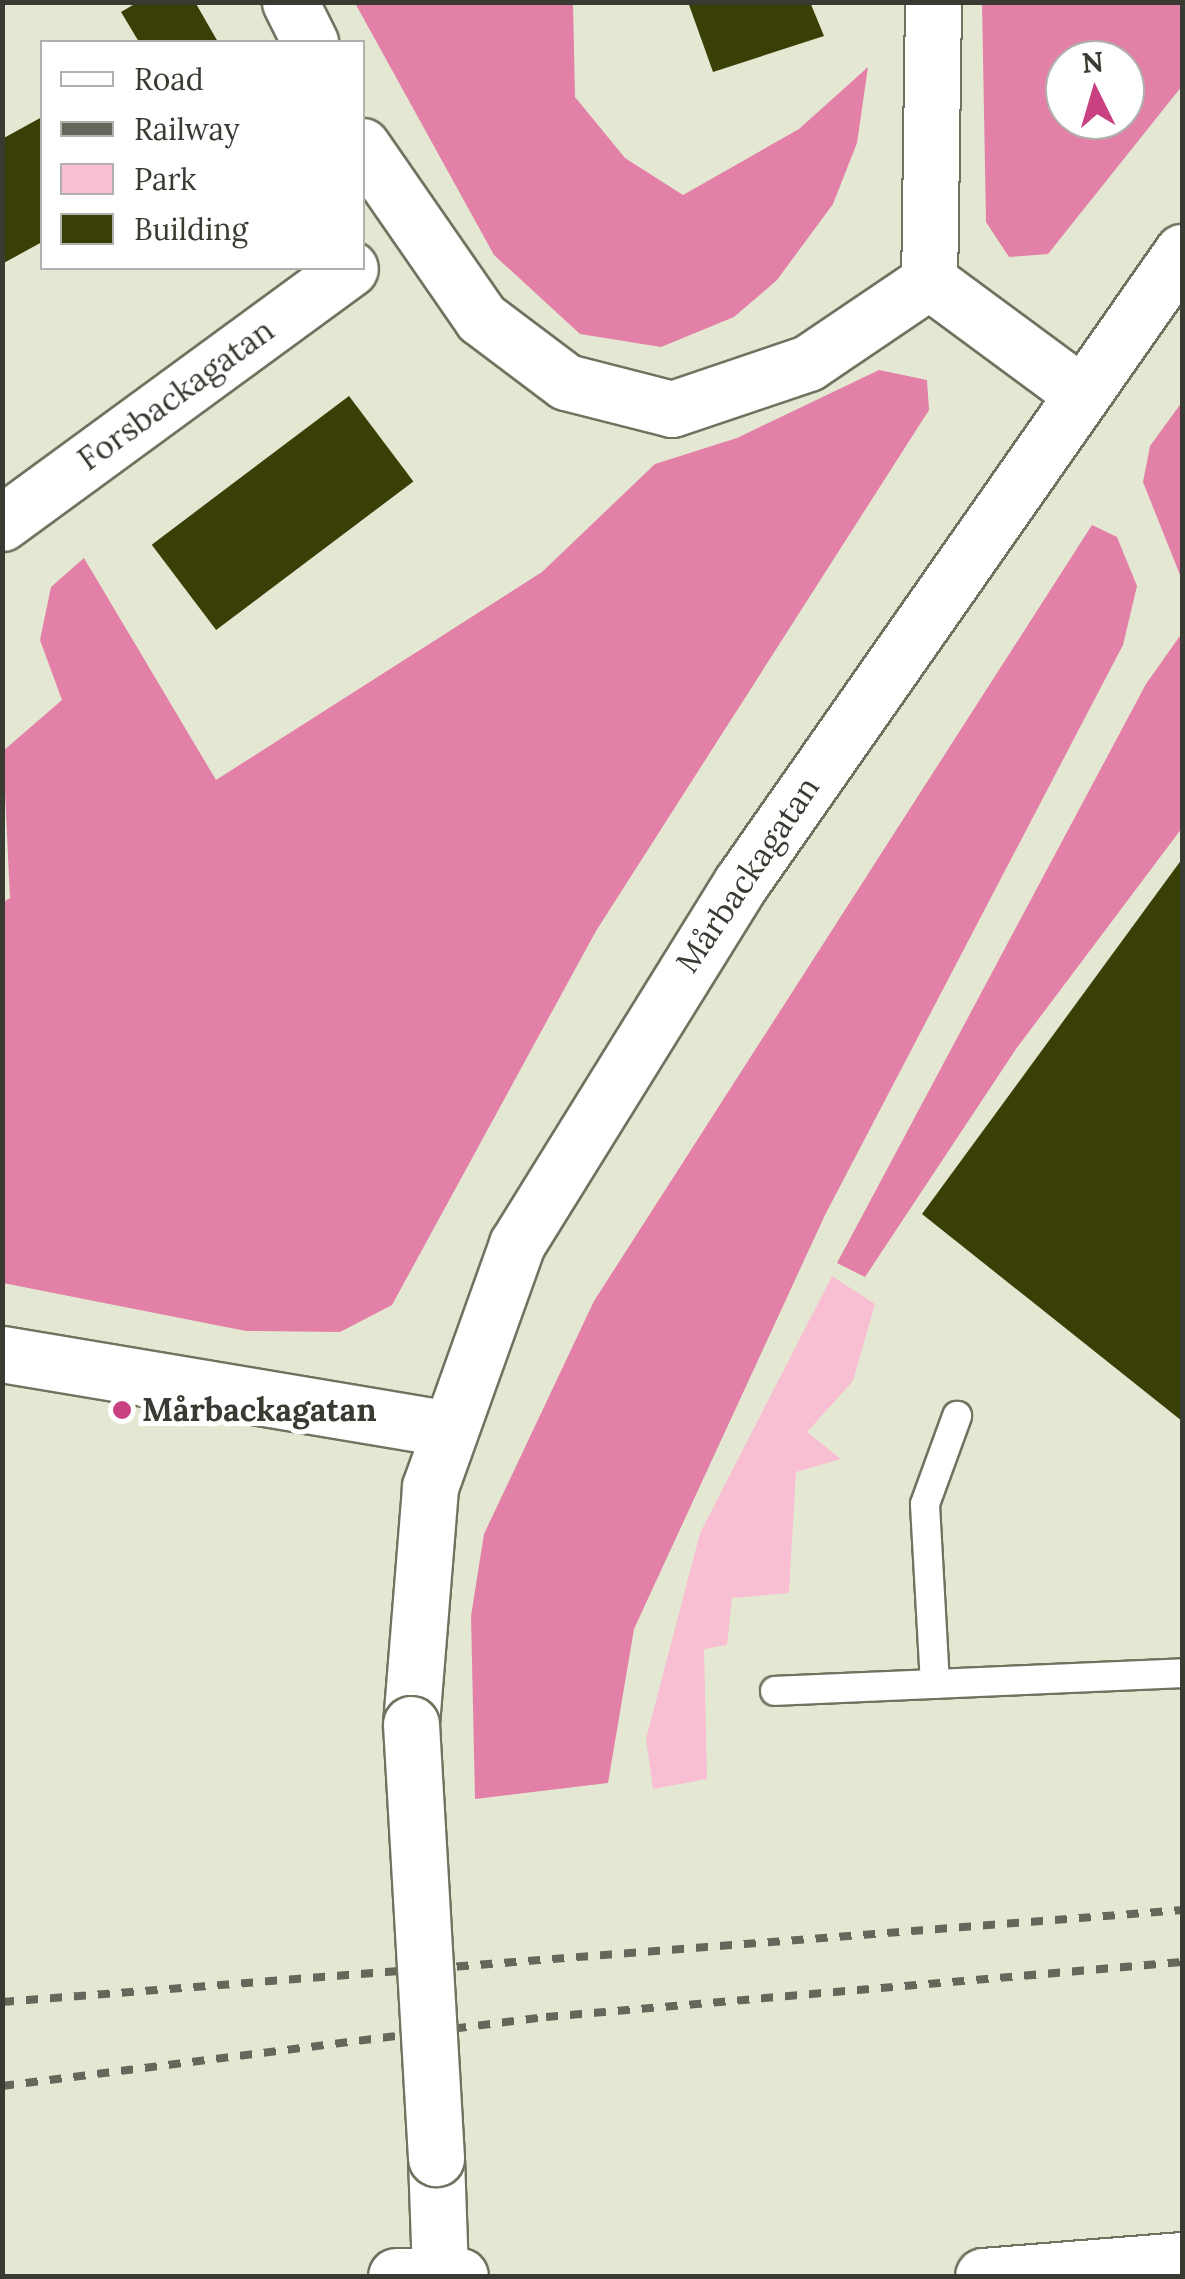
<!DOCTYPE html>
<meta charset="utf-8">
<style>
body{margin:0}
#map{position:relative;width:1185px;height:2279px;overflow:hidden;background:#e4e8d2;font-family:Lora,serif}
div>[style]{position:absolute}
.green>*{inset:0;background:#f8bfd3}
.forest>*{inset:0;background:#e280a7}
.building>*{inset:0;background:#393f05;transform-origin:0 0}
.roads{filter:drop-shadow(2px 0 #6f735f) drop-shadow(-2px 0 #6f735f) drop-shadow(0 2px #6f735f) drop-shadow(0 -2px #6f735f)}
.service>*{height:28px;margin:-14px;padding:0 14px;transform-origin:14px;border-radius:14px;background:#fff}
.minor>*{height:55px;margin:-27.5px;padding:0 27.5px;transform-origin:27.5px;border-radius:27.5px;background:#fff}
.secondary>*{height:55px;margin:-27.5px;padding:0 27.5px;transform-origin:27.5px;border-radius:27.5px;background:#fff}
.rail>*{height:8px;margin-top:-4px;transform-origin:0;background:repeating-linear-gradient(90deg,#65675b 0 12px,transparent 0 24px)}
.bridges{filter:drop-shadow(2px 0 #6f735f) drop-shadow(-2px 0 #6f735f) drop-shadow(0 2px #6f735f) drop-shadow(0 -2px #6f735f)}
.minor-bridge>*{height:55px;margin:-27.5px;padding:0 27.5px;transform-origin:27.5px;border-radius:27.5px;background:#fff}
.dots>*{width:28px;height:28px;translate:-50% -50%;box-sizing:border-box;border:5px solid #fff;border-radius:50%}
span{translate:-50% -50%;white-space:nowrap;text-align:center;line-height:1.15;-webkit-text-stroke:10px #fff;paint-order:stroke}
.street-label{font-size:32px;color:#393b32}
.poi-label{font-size:32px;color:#393b32;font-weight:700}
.left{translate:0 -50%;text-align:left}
.frame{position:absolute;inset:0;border:5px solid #393b32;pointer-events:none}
.legend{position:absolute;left:40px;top:40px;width:325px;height:230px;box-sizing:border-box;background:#fff;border:2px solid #b0b1ad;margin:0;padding:12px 18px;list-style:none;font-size:30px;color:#393b32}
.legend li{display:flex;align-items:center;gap:20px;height:50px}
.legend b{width:50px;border:2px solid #b0b1ad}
.north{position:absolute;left:1045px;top:40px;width:100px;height:100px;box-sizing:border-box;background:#fff;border:2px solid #b0b1ad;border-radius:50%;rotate:355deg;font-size:28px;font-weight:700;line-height:40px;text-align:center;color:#393b32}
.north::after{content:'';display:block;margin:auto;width:35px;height:45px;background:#c94180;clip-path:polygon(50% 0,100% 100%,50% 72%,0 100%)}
</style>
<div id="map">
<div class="green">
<i style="clip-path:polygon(832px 1276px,875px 1304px,853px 1381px,807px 1432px,841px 1459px,796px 1472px,789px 1593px,732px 1598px,727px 1645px,704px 1649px,707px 1779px,653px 1789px,646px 1739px,700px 1533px)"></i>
</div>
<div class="forest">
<i style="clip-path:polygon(355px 3px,573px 3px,575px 97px,625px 158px,683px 195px,799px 129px,868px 67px,857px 143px,833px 204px,777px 280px,734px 317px,661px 347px,580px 334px,494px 255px)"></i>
<i style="clip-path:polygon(evenodd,982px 3px,1182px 3px,1182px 86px,1048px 254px,1009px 257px,986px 222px,982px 3px,1065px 60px,1125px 60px,1125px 120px,1065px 120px,1065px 60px)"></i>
<i style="clip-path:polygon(879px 370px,927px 380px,929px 410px,596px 931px,392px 1305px,340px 1332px,246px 1331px,3px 1283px,2px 903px,10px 898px,3px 751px,62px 700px,40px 640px,51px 587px,84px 558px,216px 780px,542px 572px,655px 464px,737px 438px)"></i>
<i style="clip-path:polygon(1182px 402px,1182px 580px,1143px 482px,1150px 446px)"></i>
<i style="clip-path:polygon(1092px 525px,1117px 537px,1137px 586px,1123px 645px,825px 1215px,634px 1629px,608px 1783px,475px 1799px,471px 1616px,484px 1534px,594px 1301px)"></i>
<i style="clip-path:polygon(1182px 633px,1182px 828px,1016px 1049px,865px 1277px,837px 1263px,1146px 684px)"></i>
</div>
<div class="building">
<i style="clip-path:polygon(138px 2px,195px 2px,218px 42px,139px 42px,121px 12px)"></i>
<i style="clip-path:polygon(688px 2px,810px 2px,824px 36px,713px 72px)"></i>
<i style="clip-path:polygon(42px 117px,42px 242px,2px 264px,2px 139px)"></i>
<i style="left:349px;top:396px;width:107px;height:247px;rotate:53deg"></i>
<i style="clip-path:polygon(1182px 859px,1182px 1421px,922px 1214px)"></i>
</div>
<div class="roads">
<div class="service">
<i style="left:935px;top:1684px;width:180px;rotate:-93.2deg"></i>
<i style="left:925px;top:1504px;width:94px;rotate:-70deg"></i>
<i style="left:775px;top:1691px;width:407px;rotate:-2.5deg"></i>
</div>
<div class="minor">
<i style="left:290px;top:2px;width:45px;rotate:63.4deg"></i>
<i style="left:933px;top:2px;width:279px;rotate:90.8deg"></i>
<i style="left:929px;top:281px;width:190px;rotate:36.4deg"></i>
<i style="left:362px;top:146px;width:209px;rotate:55.3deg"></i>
<i style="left:481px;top:318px;width:106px;rotate:37deg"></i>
<i style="left:566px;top:382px;width:109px;rotate:14.3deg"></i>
<i style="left:672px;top:409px;width:144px;rotate:-18.7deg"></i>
<i style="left:808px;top:363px;width:146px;rotate:-34.1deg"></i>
<i style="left:2px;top:523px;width:431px;rotate:-36.2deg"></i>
<i style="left:2px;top:1354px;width:450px;rotate:9.5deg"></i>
<i style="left:411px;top:1724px;width:238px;rotate:-85.4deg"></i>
<i style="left:430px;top:1487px;width:258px;rotate:-70.3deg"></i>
<i style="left:517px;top:1244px;width:425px;rotate:-58.2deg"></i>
<i style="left:741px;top:883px;width:770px;rotate:-55.05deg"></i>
<i style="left:436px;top:2158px;width:113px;rotate:88deg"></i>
</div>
<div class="secondary">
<i style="left:396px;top:2276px;width:64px"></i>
<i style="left:983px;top:2276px;width:200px;rotate:-4.6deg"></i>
</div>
</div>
<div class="rail">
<i style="left:2px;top:2002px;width:1184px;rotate:-4.46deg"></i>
<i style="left:2px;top:2086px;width:548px;rotate:-7.23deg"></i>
<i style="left:546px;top:2017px;width:638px;rotate:-4.94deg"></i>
</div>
<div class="bridges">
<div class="minor-bridge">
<i style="left:411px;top:1724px;width:435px;rotate:86.7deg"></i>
</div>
</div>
<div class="dots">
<i style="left:122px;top:1410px;background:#c94180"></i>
</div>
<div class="street-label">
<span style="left:176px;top:395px;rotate:-36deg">Forsbackagatan</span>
<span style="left:748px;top:875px;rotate:-56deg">Mårbackagatan</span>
</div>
<div class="poi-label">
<span class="left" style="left:142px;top:1410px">Mårbackagatan</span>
</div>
<div class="frame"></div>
<ul class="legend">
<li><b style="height:12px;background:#fff"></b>Road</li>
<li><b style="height:12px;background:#65675b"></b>Railway</li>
<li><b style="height:28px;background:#f8bfd3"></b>Park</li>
<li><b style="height:28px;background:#393f05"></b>Building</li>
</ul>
<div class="north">N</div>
</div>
